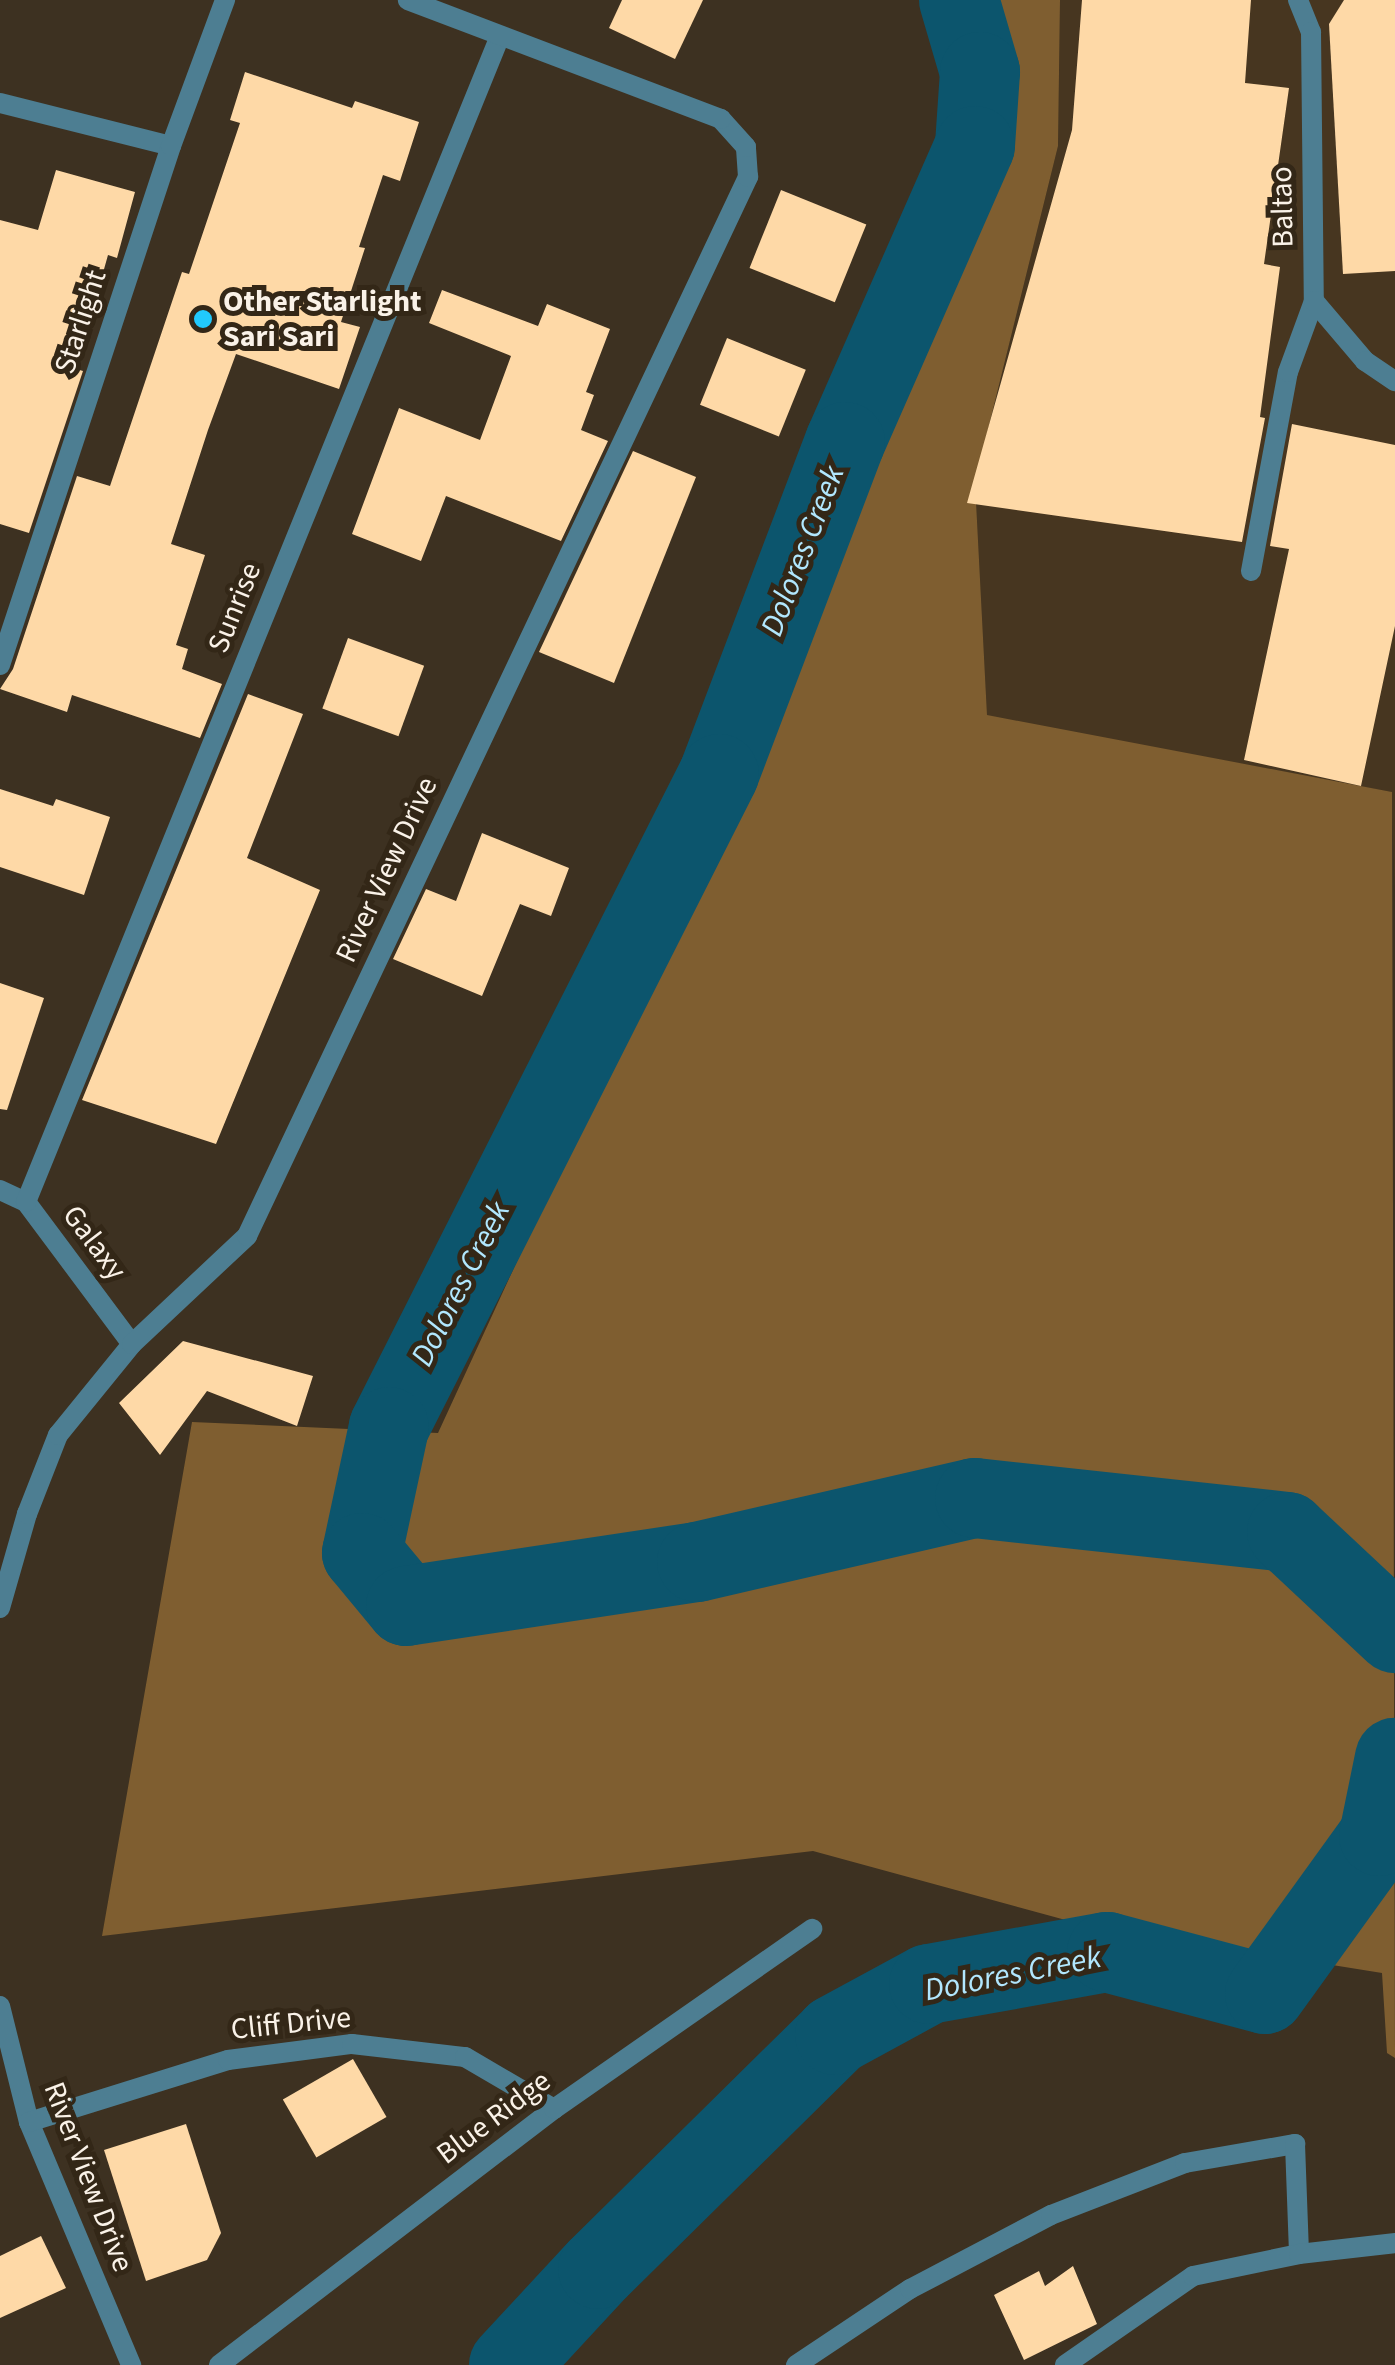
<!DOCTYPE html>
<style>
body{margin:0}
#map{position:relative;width:1395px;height:2365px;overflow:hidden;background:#3d3121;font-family:"Source Sans 3",sans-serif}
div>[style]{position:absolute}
.built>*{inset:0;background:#473620}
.forest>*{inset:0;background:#7f5e30}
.river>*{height:80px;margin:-40px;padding:0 40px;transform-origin:40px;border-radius:40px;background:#0c556d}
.building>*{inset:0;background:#fed9a7;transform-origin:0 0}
.service>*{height:20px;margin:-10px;padding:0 10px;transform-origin:10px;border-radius:10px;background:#4d7e92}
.minor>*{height:20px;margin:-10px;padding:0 10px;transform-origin:10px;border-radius:10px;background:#4d7e92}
.dots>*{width:28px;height:28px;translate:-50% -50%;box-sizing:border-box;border:5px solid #332717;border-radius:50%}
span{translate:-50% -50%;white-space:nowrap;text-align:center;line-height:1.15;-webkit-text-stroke:10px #332717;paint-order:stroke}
.street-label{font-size:30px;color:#faf2e8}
.poi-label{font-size:30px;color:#faf2e8;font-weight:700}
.left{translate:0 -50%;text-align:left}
.water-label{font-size:32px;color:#b1e7fe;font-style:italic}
</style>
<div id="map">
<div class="built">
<i style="clip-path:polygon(1060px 0,1395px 0,1395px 894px,1391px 792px,987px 716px,975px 482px,1058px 146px)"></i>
</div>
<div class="forest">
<i style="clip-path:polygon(996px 0,1060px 0,1058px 146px,975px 482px,987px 715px,1392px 792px,1395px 2058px,1387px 2053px,1382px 1973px,1326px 1964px,1249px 1970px,813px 1851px,102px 1936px,192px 1422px,438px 1433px,841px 557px,998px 113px)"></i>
</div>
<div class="river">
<i style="left:959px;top:0;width:75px;rotate:73.7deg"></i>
<i style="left:980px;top:72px;width:74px;rotate:93.9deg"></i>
<i style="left:975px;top:146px;width:323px;rotate:113.7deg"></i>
<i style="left:845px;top:442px;width:355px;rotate:110.8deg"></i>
<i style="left:719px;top:774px;width:732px;rotate:116.81deg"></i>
<i style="left:389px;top:1427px;width:129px;rotate:102.1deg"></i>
<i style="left:362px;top:1553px;width:69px;rotate:50.3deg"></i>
<i style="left:406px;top:1606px;width:294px;rotate:-8.6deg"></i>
<i style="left:697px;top:1562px;width:285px;rotate:-13deg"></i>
<i style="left:975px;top:1498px;width:314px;rotate:6.2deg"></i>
<i style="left:1287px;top:1532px;width:148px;rotate:43.1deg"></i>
<i style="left:509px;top:2365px;width:131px;rotate:-47.2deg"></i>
<i style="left:598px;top:2269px;width:333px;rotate:-44.6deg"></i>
<i style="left:835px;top:2035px;width:107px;rotate:-28.5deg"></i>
<i style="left:929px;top:1984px;width:181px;rotate:-10.2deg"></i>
<i style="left:1107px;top:1952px;width:163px;rotate:14.9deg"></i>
<i style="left:1265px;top:1994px;width:195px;rotate:-54.2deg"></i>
<i style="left:1379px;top:1836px;width:80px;rotate:-78.4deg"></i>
</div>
<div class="building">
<i style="clip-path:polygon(622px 0,703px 0,675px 59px,609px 28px)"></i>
<i style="clip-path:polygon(1082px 0,1251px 0,1245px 83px,1289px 88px,1264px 264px,1280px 267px,1260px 417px,1265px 418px,1242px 542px,967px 503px,1072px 130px)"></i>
<i style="clip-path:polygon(1344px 0,1395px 0,1395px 271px,1343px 274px,1329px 24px)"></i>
<i style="clip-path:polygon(245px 72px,352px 108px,355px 101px,419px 122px,400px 181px,383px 175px,359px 247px,365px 248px,341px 322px,360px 327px,339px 389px,236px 354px,208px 430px,171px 544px,205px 555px,176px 645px,188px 649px,182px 669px,222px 684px,200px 738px,72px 695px,67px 712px,0 689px,13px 669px,77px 476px,110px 486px,182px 272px,189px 274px,240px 123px,230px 120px)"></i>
<i style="clip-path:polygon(56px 170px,135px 192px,117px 258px,108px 255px,76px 369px,83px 371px,29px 533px,0 524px,0 220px,38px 230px)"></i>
<i style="left:781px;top:190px;width:92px;height:84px;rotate:22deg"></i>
<i style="clip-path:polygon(442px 290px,538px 326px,547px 304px,610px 329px,586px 392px,594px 395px,581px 430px,608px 441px,561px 541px,446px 496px,421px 561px,352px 534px,399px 408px,480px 440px,511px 356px,429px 323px)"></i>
<i style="left:727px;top:338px;width:85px;height:72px;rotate:22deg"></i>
<i style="clip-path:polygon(1292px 424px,1395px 445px,1395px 626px,1361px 786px,1244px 760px,1289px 549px,1270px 546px)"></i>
<i style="clip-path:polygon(633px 451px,696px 477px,614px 683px,539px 652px)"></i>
<i style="left:348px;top:638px;width:81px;height:75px;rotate:20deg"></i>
<i style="clip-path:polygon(248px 694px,303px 714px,247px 858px,320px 890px,216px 1144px,82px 1100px)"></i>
<i style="clip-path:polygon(0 789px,53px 806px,56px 799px,110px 817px,84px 895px,0 867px)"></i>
<i style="clip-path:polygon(482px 833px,569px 868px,551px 916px,520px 904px,482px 996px,393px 959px,426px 889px,456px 901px)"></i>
<i style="clip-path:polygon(0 983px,44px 998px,7px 1110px,0 1109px)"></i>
<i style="clip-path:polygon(183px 1341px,313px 1376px,297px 1426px,207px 1391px,160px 1455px,119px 1403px)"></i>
<i style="left:353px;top:2059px;width:67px;height:81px;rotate:60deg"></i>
<i style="clip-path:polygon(186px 2124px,221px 2233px,207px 2260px,146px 2281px,104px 2150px)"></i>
<i style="clip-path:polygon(41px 2236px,66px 2288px,0 2318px,0 2256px)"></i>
<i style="clip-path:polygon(1073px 2266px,1097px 2324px,1024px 2360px,994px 2295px,1039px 2271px,1045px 2286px)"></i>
</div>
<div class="service">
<i style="left:1251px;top:571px;width:202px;rotate:-79.5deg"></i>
<i style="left:1288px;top:372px;width:76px;rotate:-69.9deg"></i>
</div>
<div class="minor">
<i style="left:1298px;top:0;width:35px;rotate:68deg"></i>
<i style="left:1311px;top:32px;width:269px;rotate:89.4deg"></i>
<i style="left:1314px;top:301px;width:79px;rotate:49.6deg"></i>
<i style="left:1365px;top:361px;width:36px;rotate:34deg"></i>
<i style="left:0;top:103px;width:176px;rotate:14.1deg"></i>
<i style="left:0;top:665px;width:546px;rotate:-71.76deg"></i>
<i style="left:171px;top:146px;width:156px;rotate:-69.7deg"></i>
<i style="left:0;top:1190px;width:29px;rotate:25deg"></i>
<i style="left:26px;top:1202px;width:177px;rotate:53.3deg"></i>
<i style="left:26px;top:1202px;width:1259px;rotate:-67.88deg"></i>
<i style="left:0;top:1608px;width:98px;rotate:-74deg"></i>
<i style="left:27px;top:1514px;width:85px;rotate:-68.6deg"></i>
<i style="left:58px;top:1435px;width:117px;rotate:-50.9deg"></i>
<i style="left:132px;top:1344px;width:158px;rotate:-43.2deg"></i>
<i style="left:247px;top:1236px;width:1172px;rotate:-64.68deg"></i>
<i style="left:748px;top:177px;width:30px;rotate:-94deg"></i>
<i style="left:746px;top:147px;width:38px;rotate:-132deg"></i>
<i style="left:721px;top:119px;width:335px;rotate:-159.2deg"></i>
<i style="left:0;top:2006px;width:120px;rotate:76deg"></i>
<i style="left:29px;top:2122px;width:264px;rotate:67.2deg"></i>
<i style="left:29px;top:2122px;width:208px;rotate:-17.3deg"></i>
<i style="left:228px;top:2060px;width:125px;rotate:-7.4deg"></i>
<i style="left:352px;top:2044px;width:114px;rotate:6.6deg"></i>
<i style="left:465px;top:2057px;width:103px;rotate:30.3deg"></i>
<i style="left:219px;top:2365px;width:422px;rotate:-37.4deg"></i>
<i style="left:554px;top:2109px;width:315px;rotate:-34.9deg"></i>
<i style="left:796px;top:2365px;width:137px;rotate:-33.7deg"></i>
<i style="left:910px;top:2289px;width:159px;rotate:-27.7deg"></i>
<i style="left:1051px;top:2215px;width:144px;rotate:-21.2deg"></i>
<i style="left:1185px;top:2163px;width:112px;rotate:-9.8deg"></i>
<i style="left:1295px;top:2144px;width:110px;rotate:87.9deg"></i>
<i style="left:1065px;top:2365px;width:156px;rotate:-34.8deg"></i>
<i style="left:1193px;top:2276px;width:108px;rotate:-11.7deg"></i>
<i style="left:1299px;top:2254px;width:97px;rotate:-6.5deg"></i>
</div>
<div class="dots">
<i style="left:203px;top:319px;background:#21c9fd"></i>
</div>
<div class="street-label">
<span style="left:1283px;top:207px;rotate:-91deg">Baltao</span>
<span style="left:81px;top:322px;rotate:-72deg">Starlight</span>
<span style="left:235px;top:608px;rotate:-68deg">Sunrise</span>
<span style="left:387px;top:870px;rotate:-65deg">River View Drive</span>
<span style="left:94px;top:1243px;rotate:53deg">Galaxy</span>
<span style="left:291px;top:2024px;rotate:-6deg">Cliff Drive</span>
<span style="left:494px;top:2118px;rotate:-37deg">Blue Ridge</span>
<span style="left:88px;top:2177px;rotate:69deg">River View Drive</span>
</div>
<div class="poi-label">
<span class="left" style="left:223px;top:319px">Other Starlight<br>Sari Sari</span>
</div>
<div class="water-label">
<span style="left:803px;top:551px;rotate:-69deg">Dolores Creek</span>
<span style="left:461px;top:1284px;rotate:-63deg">Dolores Creek</span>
<span style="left:1013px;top:1974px;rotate:-11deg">Dolores Creek</span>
</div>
</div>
